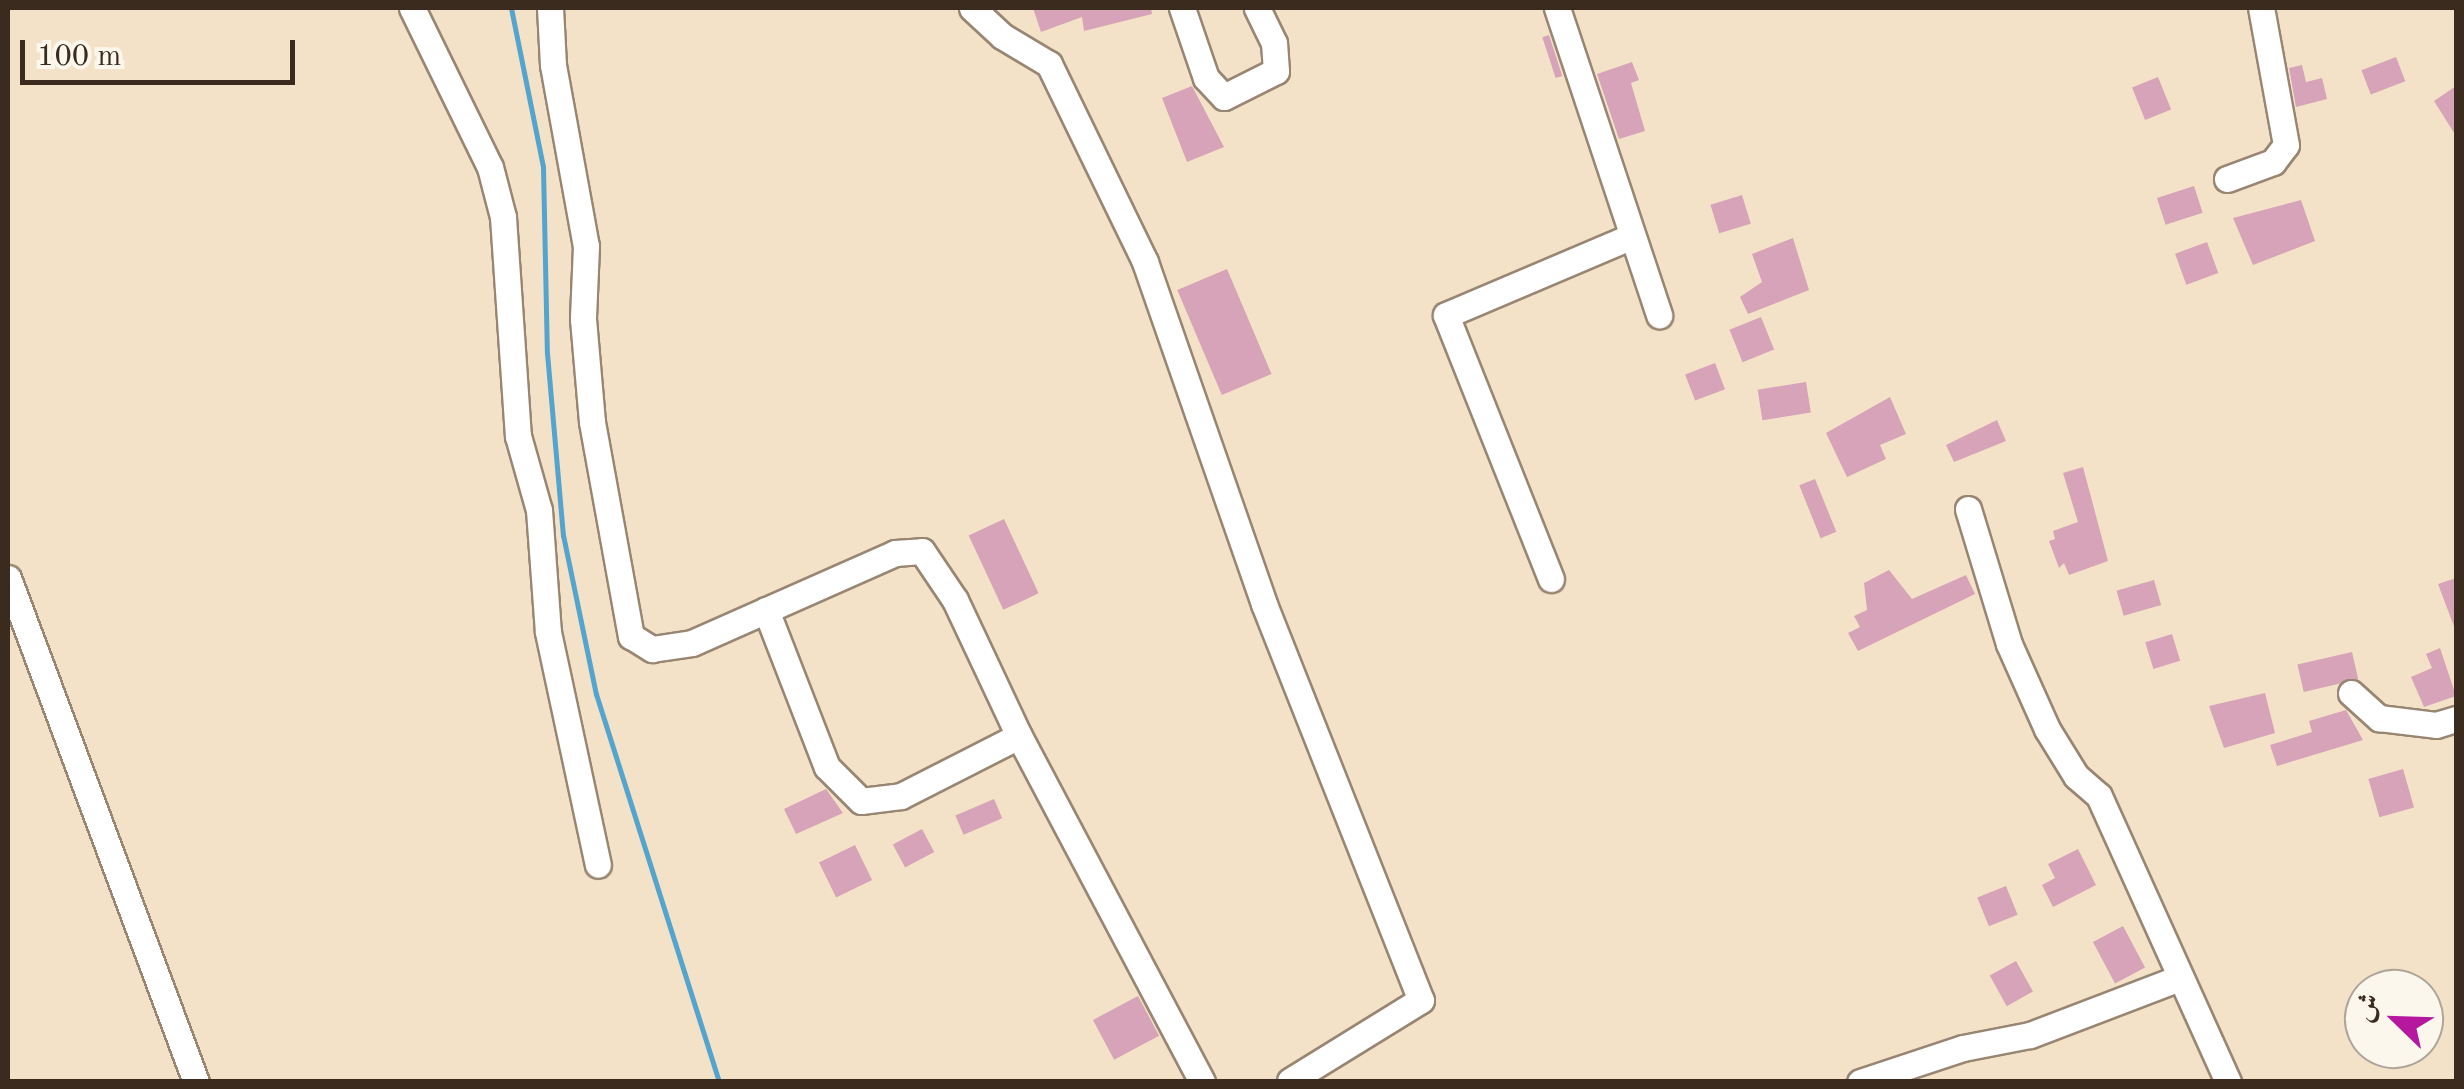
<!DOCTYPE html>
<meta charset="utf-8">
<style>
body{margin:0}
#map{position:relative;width:2464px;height:1089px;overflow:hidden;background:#f4e2c8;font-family:"Old Standard TT",Amiri,serif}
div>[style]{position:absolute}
.stream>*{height:5px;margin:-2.5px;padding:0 2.5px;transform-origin:2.5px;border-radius:2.5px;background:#54a4ce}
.building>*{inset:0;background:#d6a3b8;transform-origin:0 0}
.roads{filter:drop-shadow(2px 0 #988673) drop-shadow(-2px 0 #988673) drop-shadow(0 2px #988673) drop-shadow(0 -2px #988673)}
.minor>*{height:25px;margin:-12.5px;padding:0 12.5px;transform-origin:12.5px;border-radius:12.5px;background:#fff}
span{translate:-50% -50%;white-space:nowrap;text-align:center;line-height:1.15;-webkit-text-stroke:8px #fbf7ec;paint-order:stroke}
.frame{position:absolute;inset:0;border:10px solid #3b2a1e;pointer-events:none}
.north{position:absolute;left:2344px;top:969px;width:100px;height:100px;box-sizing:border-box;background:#fbf7ec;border:2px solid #aea59a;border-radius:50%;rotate:293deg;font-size:28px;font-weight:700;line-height:40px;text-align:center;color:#3b2a1e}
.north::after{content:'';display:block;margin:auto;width:35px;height:45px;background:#b5179e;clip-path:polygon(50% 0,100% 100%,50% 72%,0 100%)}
.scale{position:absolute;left:20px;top:40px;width:275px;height:45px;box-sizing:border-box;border:5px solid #3b2a1e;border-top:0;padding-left:12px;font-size:30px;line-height:35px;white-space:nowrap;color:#3b2a1e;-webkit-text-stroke:8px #fbf7ec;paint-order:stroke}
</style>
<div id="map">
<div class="stream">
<i style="left:511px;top:8px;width:162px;rotate:78.6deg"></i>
<i style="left:543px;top:167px;width:186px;rotate:88.8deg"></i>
<i style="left:547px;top:353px;width:183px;rotate:85deg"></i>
<i style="left:563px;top:535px;width:162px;rotate:78.3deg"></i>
<i style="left:596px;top:694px;width:407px;rotate:72.4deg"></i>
</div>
<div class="building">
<i style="clip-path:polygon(1033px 8px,1151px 8px,1152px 14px,1084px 31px,1082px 17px,1041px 32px)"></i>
<i style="left:1549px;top:35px;width:43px;height:7px;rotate:72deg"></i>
<i style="left:2396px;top:57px;width:26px;height:37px;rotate:69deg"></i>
<i style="clip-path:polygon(1632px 62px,1639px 80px,1631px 83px,1645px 131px,1619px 139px,1597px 74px)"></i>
<i style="clip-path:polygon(2302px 65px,2306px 82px,2322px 78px,2327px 99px,2296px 107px,2289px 68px)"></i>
<i style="left:2158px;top:77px;width:35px;height:28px;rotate:68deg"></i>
<i style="clip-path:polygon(1192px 86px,1224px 147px,1187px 162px,1162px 98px)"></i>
<i style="clip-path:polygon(2456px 86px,2456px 136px,2434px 101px)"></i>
<i style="left:2194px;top:186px;width:28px;height:39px;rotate:72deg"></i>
<i style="left:1742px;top:195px;width:30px;height:33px;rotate:73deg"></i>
<i style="clip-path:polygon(2301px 200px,2315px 241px,2253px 265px,2233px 218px)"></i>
<i style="clip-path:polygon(1793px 238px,1809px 290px,1748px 314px,1740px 297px,1762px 282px,1752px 254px)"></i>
<i style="left:2207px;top:242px;width:33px;height:34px;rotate:70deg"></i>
<i style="left:1227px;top:269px;width:114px;height:54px;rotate:67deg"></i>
<i style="left:1761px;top:317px;width:35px;height:34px;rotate:68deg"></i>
<i style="left:1715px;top:363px;width:28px;height:32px;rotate:69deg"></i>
<i style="left:1806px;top:382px;width:31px;height:49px;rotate:81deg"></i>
<i style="clip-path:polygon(1890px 397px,1906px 434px,1880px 445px,1886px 459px,1847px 477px,1826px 433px)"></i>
<i style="clip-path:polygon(1997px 420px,2006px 441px,1954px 462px,1946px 445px)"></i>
<i style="clip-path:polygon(2083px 467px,2108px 561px,2069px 575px,2064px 563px,2059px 568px,2049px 541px,2055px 539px,2053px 531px,2078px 522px,2063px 473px)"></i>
<i style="left:1815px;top:479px;width:57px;height:17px;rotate:68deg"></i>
<i style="left:1004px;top:519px;width:82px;height:39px;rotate:65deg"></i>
<i style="clip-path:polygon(1889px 570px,1912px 599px,1966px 575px,1975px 594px,1858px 651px,1848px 633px,1860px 627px,1854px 616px,1867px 610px,1864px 583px)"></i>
<i style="clip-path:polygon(2456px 578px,2456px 629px,2455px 629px,2438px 584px)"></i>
<i style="left:2154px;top:580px;width:26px;height:39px;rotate:74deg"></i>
<i style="left:2172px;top:634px;width:28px;height:28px;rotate:73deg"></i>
<i style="clip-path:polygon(2440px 648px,2456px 696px,2424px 707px,2411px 677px,2432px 668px,2426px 654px)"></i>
<i style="left:2352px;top:652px;width:28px;height:56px;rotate:77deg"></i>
<i style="clip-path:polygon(2265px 693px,2275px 733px,2224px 748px,2209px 706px)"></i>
<i style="clip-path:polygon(2346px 710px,2363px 740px,2277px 766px,2270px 745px,2312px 732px,2309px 721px)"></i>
<i style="left:2403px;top:769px;width:40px;height:36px;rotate:74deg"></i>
<i style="clip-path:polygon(826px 789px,843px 813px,796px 834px,784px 809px)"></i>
<i style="left:994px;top:799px;width:21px;height:42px;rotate:67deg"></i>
<i style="left:922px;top:829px;width:26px;height:33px;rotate:62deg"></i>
<i style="left:855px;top:845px;width:39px;height:40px;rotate:64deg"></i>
<i style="clip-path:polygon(2078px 849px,2096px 885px,2053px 907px,2042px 885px,2055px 878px,2048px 864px)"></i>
<i style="left:2006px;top:886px;width:31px;height:31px;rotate:68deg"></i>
<i style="left:2123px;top:926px;width:47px;height:34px;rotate:62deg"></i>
<i style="left:2016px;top:961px;width:35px;height:30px;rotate:61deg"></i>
<i style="left:1138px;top:996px;width:45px;height:51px;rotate:62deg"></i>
</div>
<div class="roads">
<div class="minor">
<i style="left:412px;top:8px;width:177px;rotate:63.9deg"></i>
<i style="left:490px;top:167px;width:52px;rotate:75.4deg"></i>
<i style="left:503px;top:217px;width:220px;rotate:86.1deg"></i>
<i style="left:518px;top:436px;width:77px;rotate:74.2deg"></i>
<i style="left:539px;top:510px;width:122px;rotate:85.8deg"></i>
<i style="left:548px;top:632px;width:238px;rotate:77.9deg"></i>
<i style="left:550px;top:8px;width:57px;rotate:87deg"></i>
<i style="left:553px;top:65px;width:184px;rotate:79.7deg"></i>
<i style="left:586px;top:246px;width:73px;rotate:92.4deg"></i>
<i style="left:583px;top:319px;width:103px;rotate:85deg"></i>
<i style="left:592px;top:422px;width:218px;rotate:79.7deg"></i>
<i style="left:631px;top:636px;width:25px;rotate:32deg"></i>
<i style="left:652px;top:649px;width:40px;rotate:-8.5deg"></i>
<i style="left:692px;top:643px;width:222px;rotate:-23.9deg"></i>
<i style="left:895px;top:553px;width:27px;rotate:-4deg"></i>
<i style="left:922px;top:551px;width:59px;rotate:56deg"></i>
<i style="left:955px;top:600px;width:150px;rotate:64.8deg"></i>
<i style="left:1019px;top:736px;width:391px;rotate:62.1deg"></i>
<i style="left:972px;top:8px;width:41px;rotate:43deg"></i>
<i style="left:1002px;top:36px;width:55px;rotate:30.8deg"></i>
<i style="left:1049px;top:64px;width:220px;rotate:64.1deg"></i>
<i style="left:1145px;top:262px;width:362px;rotate:70.8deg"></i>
<i style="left:1264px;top:604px;width:426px;rotate:68.4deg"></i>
<i style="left:1421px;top:1000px;width:154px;rotate:148.3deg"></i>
<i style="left:1182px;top:8px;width:74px;rotate:71.1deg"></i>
<i style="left:1206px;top:78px;width:26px;rotate:47deg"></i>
<i style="left:1224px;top:97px;width:58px;rotate:-26.6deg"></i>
<i style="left:1276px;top:71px;width:28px;rotate:-94deg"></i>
<i style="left:1274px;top:43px;width:39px;rotate:-116deg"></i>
<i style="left:1557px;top:8px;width:324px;rotate:71.6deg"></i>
<i style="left:2227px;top:179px;width:49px;rotate:-20.3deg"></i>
<i style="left:2273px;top:162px;width:21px;rotate:-53deg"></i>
<i style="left:2286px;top:145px;width:139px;rotate:-100.3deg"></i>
<i style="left:1968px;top:509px;width:141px;rotate:73.1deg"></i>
<i style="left:2009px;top:644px;width:93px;rotate:65.9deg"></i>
<i style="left:2047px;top:729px;width:55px;rotate:58.3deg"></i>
<i style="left:2076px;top:776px;width:30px;rotate:41deg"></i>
<i style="left:2099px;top:796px;width:314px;rotate:65.7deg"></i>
<i style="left:8px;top:578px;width:538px;rotate:69.54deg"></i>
<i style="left:1551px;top:579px;width:284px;rotate:-111.7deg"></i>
<i style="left:1446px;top:315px;width:202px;rotate:-23deg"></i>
<i style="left:766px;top:610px;width:168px;rotate:68.8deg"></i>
<i style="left:827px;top:767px;width:48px;rotate:45deg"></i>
<i style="left:861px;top:801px;width:40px;rotate:-7.1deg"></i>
<i style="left:901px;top:796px;width:132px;rotate:-27deg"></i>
<i style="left:2351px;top:693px;width:38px;rotate:42deg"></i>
<i style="left:2379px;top:718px;width:57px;rotate:7deg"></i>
<i style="left:2436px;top:725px;width:21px;rotate:-17deg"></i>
<i style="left:1860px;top:1082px;width:108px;rotate:-18.3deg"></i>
<i style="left:1963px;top:1048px;width:68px;rotate:-11deg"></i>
<i style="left:2030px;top:1035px;width:160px;rotate:-20.9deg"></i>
</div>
</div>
<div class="frame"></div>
<div class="north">ش</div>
<div class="scale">100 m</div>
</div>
